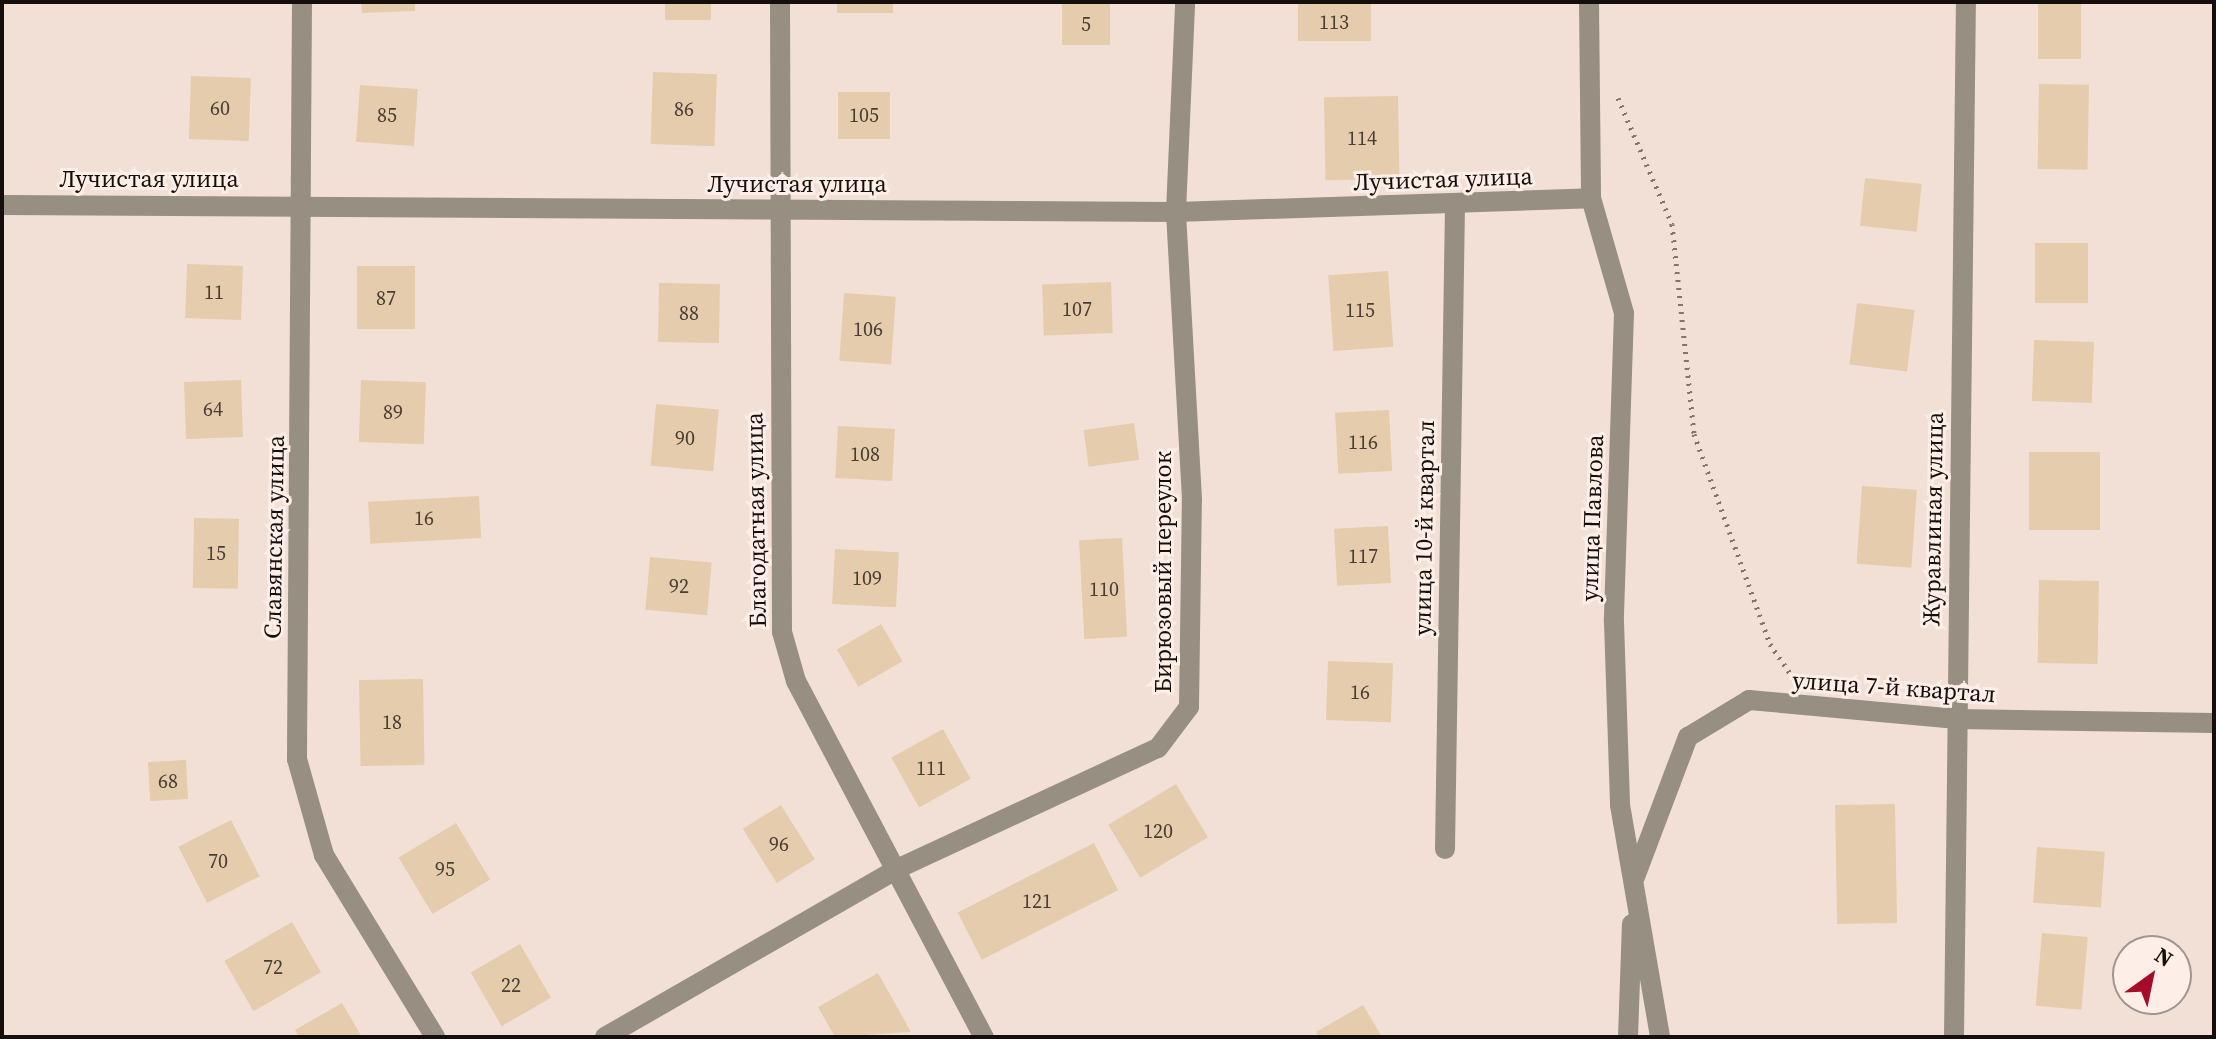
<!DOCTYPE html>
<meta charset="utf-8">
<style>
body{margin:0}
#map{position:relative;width:2216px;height:1039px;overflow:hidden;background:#f2e0d7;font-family:"Source Serif 4",serif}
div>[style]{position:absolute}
.building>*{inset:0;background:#e5ccad;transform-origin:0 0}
.path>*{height:5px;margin-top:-2.5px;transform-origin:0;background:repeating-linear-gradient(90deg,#80746e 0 2px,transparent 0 8px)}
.minor>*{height:20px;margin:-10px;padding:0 10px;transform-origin:10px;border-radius:10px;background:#978f81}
span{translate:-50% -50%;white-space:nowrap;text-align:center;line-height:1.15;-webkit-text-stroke:6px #fdeee7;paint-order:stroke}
.number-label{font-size:20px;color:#483e34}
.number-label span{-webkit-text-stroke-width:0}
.street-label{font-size:24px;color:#140f0c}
.frame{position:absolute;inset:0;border:4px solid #140f0c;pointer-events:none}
.north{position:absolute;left:2112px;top:935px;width:80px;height:80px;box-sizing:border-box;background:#fdeee7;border:2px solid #a0958f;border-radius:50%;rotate:33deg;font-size:22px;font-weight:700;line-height:32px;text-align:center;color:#140f0c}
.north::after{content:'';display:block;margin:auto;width:28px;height:36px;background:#a60c27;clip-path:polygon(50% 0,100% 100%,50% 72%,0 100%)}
</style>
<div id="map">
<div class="building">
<i style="clip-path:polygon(361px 2px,415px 2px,415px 11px,362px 13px)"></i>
<i style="left:665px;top:2px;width:46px;height:18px"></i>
<i style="left:837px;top:2px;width:56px;height:11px"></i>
<i style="left:1062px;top:2px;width:48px;height:43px"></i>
<i style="left:1298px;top:2px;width:73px;height:39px"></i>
<i style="left:2038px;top:2px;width:43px;height:57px"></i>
<i style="left:653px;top:72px;width:64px;height:72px;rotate:2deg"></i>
<i style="left:191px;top:76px;width:60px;height:63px;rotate:2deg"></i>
<i style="left:2039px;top:84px;width:50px;height:85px;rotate:1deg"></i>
<i style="left:360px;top:85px;width:58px;height:57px;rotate:4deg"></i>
<i style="left:838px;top:92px;width:52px;height:47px"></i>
<i style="left:1398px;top:96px;width:83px;height:74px;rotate:89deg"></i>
<i style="left:1865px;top:178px;width:57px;height:48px;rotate:6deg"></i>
<i style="left:2088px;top:243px;width:60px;height:53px;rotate:90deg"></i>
<i style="left:187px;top:264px;width:56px;height:54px;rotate:2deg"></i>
<i style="left:357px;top:266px;width:58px;height:63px"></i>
<i style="left:1388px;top:271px;width:76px;height:60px;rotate:86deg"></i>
<i style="left:1111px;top:282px;width:51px;height:69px;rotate:88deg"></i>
<i style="left:659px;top:283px;width:61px;height:59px;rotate:1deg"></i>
<i style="left:844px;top:293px;width:52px;height:68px;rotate:4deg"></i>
<i style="left:1857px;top:303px;width:58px;height:62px;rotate:7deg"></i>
<i style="left:2034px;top:340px;width:60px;height:61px;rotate:2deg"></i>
<i style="left:241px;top:380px;width:57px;height:57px;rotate:88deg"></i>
<i style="left:361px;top:380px;width:65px;height:62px;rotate:2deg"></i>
<i style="left:656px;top:404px;width:63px;height:62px;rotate:5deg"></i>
<i style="left:1389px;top:410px;width:61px;height:54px;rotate:87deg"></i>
<i style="left:1134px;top:423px;width:37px;height:51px;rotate:82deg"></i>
<i style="left:838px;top:426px;width:57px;height:52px;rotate:3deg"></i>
<i style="left:2029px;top:452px;width:71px;height:78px"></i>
<i style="left:1862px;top:486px;width:55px;height:78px;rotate:4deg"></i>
<i style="left:479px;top:496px;width:42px;height:111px;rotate:87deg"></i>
<i style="left:194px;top:518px;width:45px;height:70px;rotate:1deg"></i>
<i style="left:1388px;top:526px;width:57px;height:54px;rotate:87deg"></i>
<i style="left:1122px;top:538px;width:99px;height:43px;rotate:87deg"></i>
<i style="left:835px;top:549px;width:64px;height:55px;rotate:3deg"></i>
<i style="left:650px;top:557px;width:62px;height:53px;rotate:5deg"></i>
<i style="left:2039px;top:580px;width:60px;height:83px;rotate:1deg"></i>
<i style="left:881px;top:624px;width:43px;height:51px;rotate:60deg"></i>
<i style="left:1328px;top:661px;width:65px;height:59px;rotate:2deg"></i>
<i style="left:423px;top:679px;width:86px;height:64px;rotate:89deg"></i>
<i style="left:943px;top:729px;width:57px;height:59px;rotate:61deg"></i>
<i style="left:186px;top:760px;width:39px;height:38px;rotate:87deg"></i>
<i style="left:1176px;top:784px;width:62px;height:79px;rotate:59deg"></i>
<i style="left:1895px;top:804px;width:119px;height:60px;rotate:89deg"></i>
<i style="left:781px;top:805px;width:64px;height:45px;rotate:58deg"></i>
<i style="left:231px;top:820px;width:63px;height:59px;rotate:63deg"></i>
<i style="left:456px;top:823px;width:66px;height:67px;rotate:59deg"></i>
<i style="left:1094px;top:843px;width:53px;height:153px;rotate:63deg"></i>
<i style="left:2037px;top:847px;width:68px;height:56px;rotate:4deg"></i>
<i style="left:292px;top:922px;width:58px;height:78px;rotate:60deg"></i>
<i style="left:2042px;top:933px;width:46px;height:73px;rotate:5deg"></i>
<i style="left:520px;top:944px;width:62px;height:57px;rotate:60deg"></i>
<i style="clip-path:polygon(878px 973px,911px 1032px,835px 1037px,818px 1007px)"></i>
<i style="clip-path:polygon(342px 1003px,362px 1037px,299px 1037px,295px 1030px)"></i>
<i style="clip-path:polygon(1363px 1005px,1382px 1037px,1319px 1037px,1316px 1032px)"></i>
</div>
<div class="path">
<i style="left:1618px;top:98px;width:137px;rotate:66.8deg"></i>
<i style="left:1672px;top:224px;width:211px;rotate:84deg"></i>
<i style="left:1694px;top:434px;width:223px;rotate:70.1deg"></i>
<i style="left:1770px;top:644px;width:42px;rotate:55.6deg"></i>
</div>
<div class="minor">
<i style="left:302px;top:2px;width:757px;rotate:90.38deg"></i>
<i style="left:297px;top:759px;width:100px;rotate:74.3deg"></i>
<i style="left:324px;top:855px;width:213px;rotate:58.6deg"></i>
<i style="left:780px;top:2px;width:630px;rotate:89.82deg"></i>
<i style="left:782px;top:632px;width:51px;rotate:74.1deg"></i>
<i style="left:796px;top:681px;width:403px;rotate:62.2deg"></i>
<i style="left:1589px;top:2px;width:196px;rotate:89.4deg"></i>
<i style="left:1591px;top:198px;width:120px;rotate:74deg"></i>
<i style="left:1624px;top:313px;width:309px;rotate:91.9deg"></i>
<i style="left:1614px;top:622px;width:183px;rotate:88.1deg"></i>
<i style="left:1620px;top:805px;width:235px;rotate:80.2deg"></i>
<i style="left:2px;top:205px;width:1174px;rotate:0.34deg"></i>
<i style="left:1176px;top:212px;width:415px;rotate:-1.9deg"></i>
<i style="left:1445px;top:849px;width:641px;rotate:-89.11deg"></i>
<i style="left:1635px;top:877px;width:150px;rotate:-69.3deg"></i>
<i style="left:1688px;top:737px;width:71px;rotate:-31.2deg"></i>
<i style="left:1749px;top:700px;width:209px;rotate:5.2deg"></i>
<i style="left:1957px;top:719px;width:257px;rotate:0.9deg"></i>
<i style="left:605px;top:1037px;width:339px;rotate:-29.9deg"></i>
<i style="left:899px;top:868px;width:285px;rotate:-24.9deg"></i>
<i style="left:1158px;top:748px;width:51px;rotate:-52.9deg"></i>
<i style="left:1189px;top:707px;width:208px;rotate:-89.2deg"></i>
<i style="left:1192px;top:499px;width:287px;rotate:-93.2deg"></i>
<i style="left:1176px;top:212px;width:210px;rotate:-87.5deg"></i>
<i style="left:1628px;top:1037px;width:113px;rotate:-88deg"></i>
<i style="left:1954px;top:1037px;width:1035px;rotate:-89.34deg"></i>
</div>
<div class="number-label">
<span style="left:1334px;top:22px">113</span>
<span style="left:1086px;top:24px">5</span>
<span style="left:220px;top:108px">60</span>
<span style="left:684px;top:109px">86</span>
<span style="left:387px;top:115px">85</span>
<span style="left:864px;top:115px">105</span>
<span style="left:1362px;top:138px">114</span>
<span style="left:214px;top:292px">11</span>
<span style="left:386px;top:298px">87</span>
<span style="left:1077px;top:309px">107</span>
<span style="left:1360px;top:310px">115</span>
<span style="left:689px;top:313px">88</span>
<span style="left:868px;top:329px">106</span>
<span style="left:213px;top:409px">64</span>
<span style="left:393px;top:412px">89</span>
<span style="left:685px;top:438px">90</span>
<span style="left:1363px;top:442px">116</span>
<span style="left:865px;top:454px">108</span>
<span style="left:424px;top:518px">16</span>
<span style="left:216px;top:553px">15</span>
<span style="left:1363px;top:556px">117</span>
<span style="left:867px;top:578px">109</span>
<span style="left:679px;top:586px">92</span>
<span style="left:1104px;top:589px">110</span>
<span style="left:1360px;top:692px">16</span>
<span style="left:392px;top:722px">18</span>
<span style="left:931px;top:768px">111</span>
<span style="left:168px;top:781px">68</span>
<span style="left:1158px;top:831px">120</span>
<span style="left:779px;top:844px">96</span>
<span style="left:218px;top:861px">70</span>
<span style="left:445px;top:869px">95</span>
<span style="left:1037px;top:901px">121</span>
<span style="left:273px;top:967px">72</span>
<span style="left:511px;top:985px">22</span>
</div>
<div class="street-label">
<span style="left:149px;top:179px">Лучистая улица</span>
<span style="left:1443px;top:179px;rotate:-2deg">Лучистая улица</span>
<span style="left:797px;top:184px">Лучистая улица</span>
<span style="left:1592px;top:518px;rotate:-88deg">улица Павлова</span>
<span style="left:1933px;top:519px;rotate:-89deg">Журавлиная улица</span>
<span style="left:756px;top:520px;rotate:-91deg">Благодатная улица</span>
<span style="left:1424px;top:528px;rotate:-89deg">улица 10-й квартал</span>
<span style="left:274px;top:537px;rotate:-89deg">Славянская улица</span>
<span style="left:1163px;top:572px;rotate:-90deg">Бирюзовый переулок</span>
<span style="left:1894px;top:687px;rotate:4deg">улица 7-й квартал</span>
</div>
<div class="frame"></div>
<div class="north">N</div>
</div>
